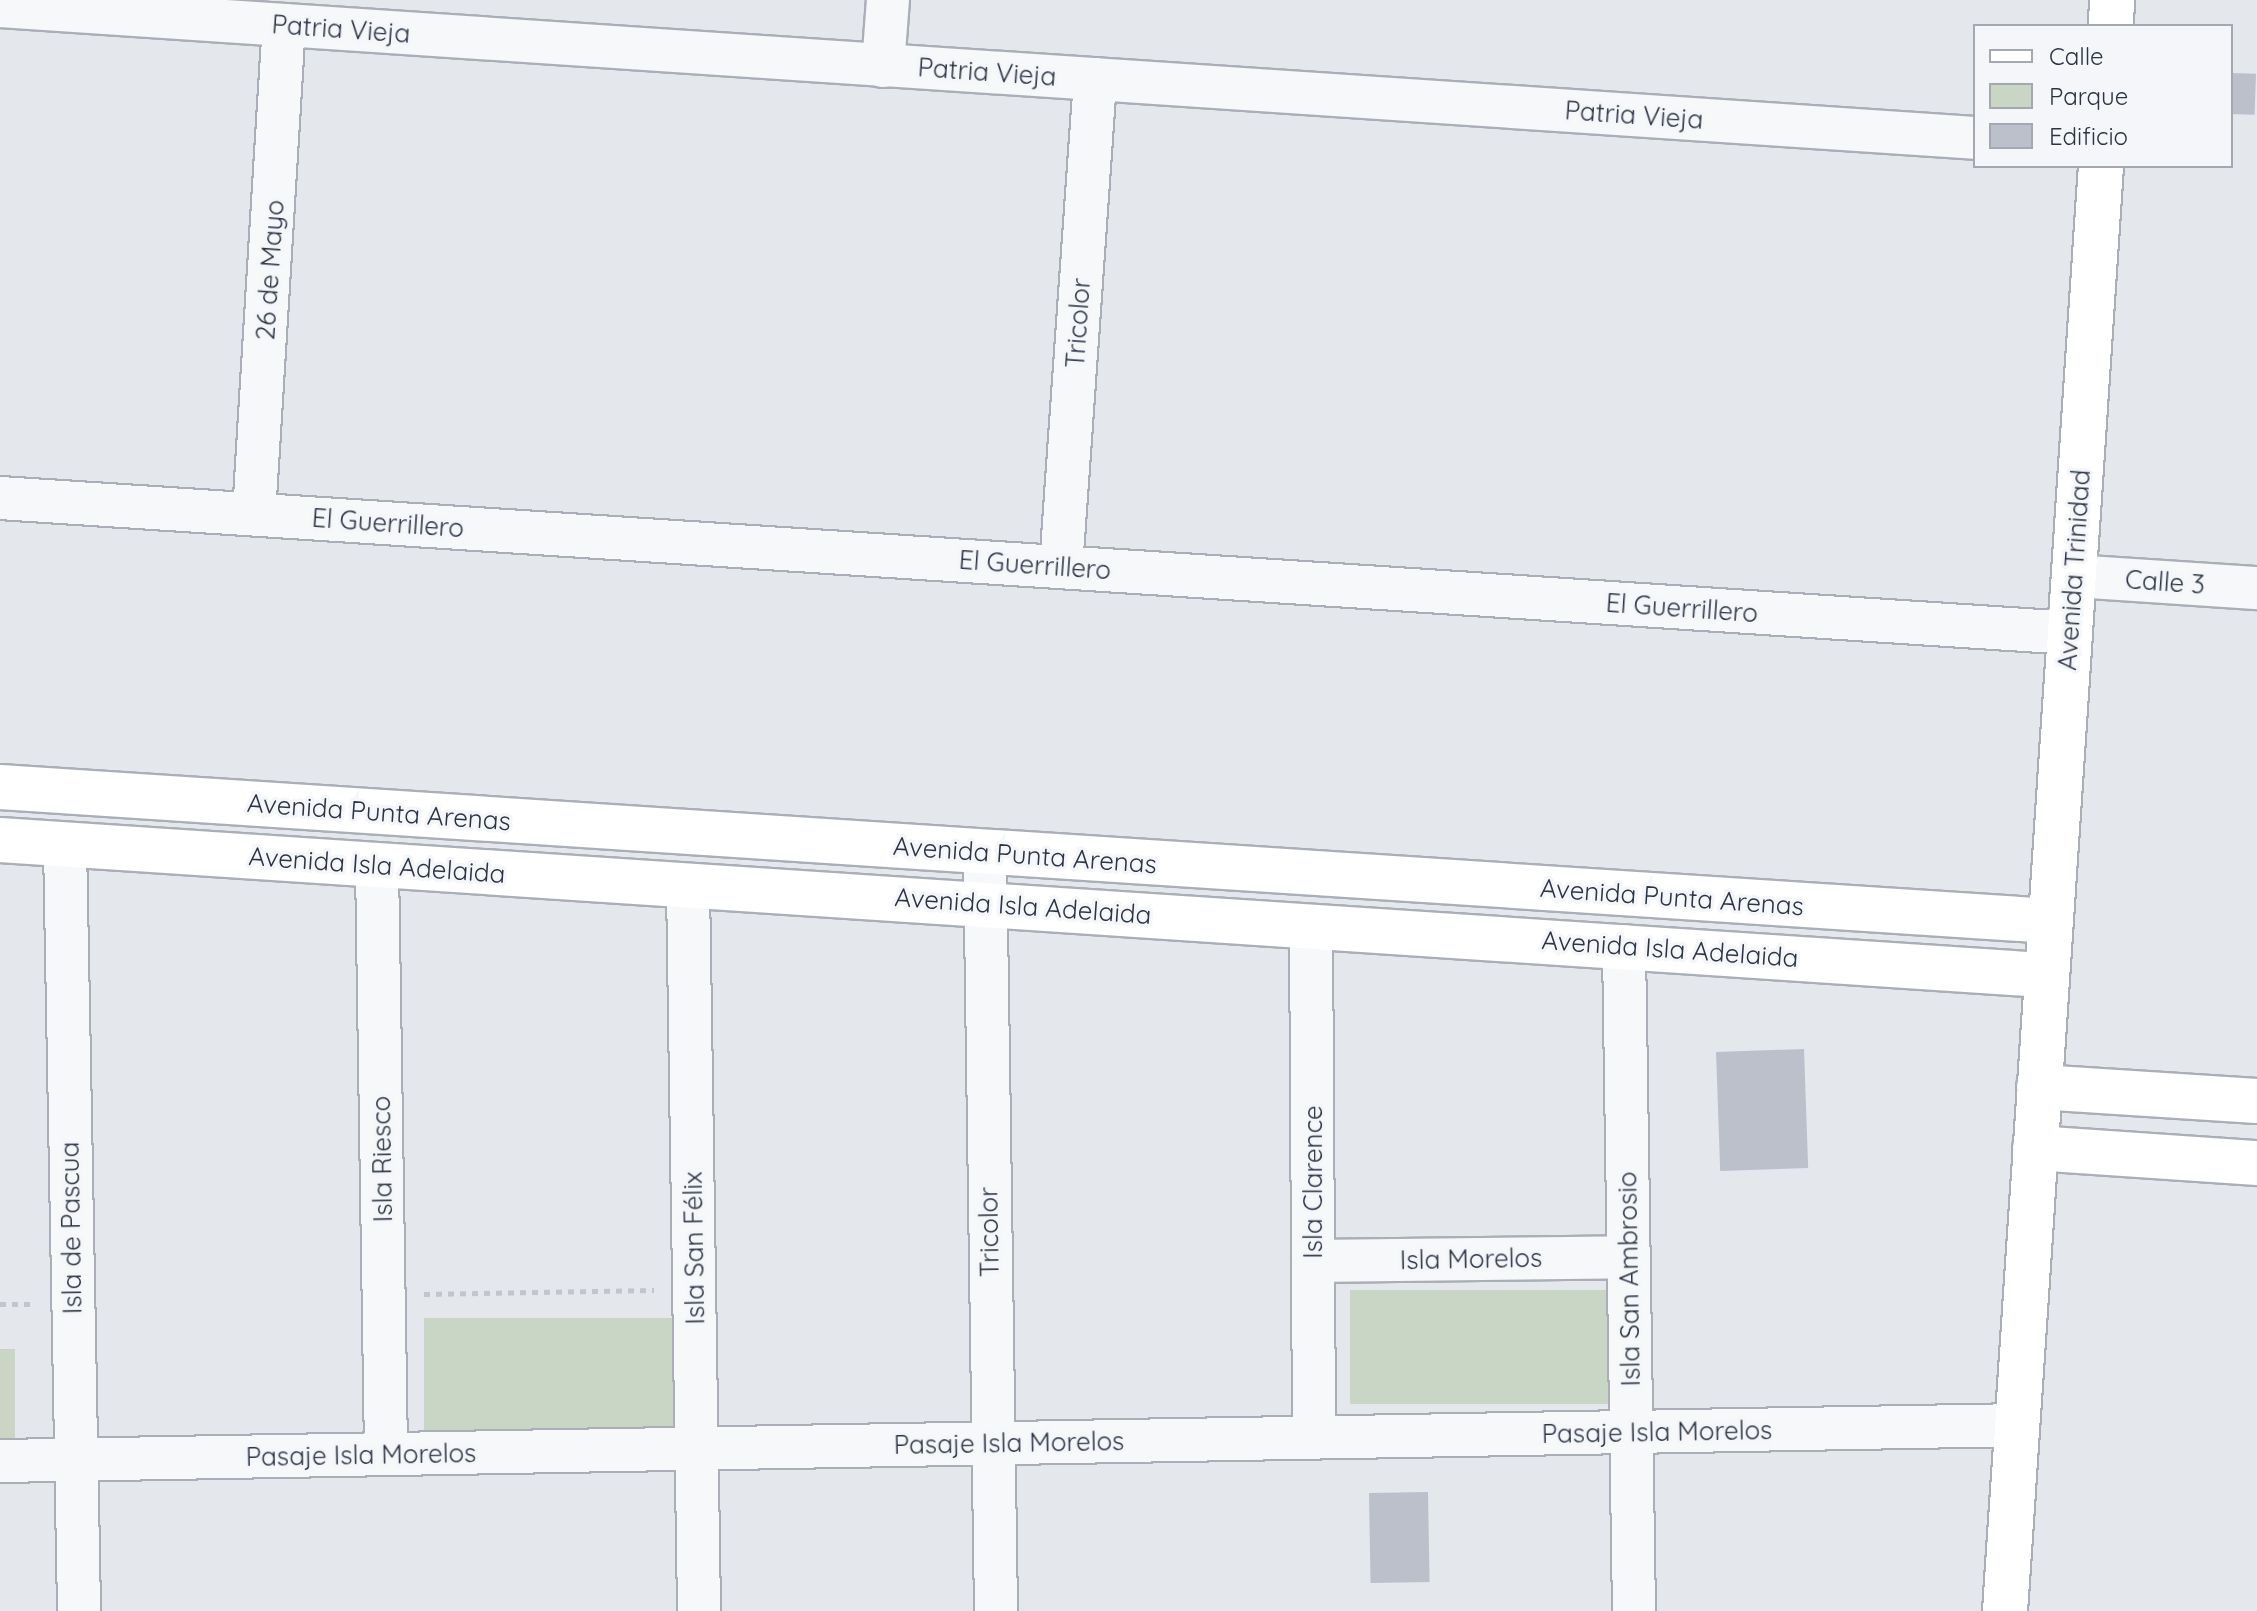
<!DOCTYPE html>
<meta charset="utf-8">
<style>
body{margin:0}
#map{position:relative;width:2257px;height:1611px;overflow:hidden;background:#e4e7ec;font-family:Quicksand,sans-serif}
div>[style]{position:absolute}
.green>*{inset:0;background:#c9d6c5;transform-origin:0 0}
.building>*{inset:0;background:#bbc0ca;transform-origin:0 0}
.path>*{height:5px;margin-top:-2.5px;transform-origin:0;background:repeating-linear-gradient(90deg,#c2c5cb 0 6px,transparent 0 12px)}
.roads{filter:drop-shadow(2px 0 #a9aeb7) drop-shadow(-2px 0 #a9aeb7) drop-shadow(0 2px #a9aeb7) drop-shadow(0 -2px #a9aeb7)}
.minor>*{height:42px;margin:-21px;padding:0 21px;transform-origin:21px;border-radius:21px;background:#f7f8fa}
.major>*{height:44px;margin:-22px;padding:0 22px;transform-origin:22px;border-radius:22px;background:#fff}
span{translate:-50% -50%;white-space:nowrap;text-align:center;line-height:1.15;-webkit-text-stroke:7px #f4f6f9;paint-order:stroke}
.street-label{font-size:26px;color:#2b3445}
.legend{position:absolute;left:1973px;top:24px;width:260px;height:144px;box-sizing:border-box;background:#f4f6f9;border:2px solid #a4a8b1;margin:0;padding:10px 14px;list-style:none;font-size:24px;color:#2b3445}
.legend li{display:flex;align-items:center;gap:16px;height:40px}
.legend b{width:40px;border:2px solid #a4a8b1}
</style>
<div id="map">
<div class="green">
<i style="left:1350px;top:1290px;width:259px;height:114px"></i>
<i style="left:424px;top:1318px;width:260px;height:114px"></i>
<i style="left:0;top:1349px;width:15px;height:94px"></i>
</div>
<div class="building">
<i style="left:2231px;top:73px;width:25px;height:41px;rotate:2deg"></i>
<i style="left:1804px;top:1049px;width:119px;height:88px;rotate:88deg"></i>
<i style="left:1428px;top:1492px;width:90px;height:59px;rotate:89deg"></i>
</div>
<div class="path">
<i style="left:424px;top:1294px;width:230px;rotate:-1deg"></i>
<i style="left:0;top:1304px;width:32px"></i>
</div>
<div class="roads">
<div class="minor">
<i style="left:0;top:6px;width:1979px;rotate:3.82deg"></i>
<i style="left:883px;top:66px;width:66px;rotate:-85.7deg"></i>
<i style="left:0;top:498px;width:2074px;rotate:3.73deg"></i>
<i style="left:254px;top:514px;width:490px;rotate:-86.5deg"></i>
<i style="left:1061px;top:567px;width:489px;rotate:-86deg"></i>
<i style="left:2074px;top:576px;width:183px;rotate:3.8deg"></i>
<i style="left:65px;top:845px;width:766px;rotate:88.95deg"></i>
<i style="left:985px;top:852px;width:759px;rotate:89.17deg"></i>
<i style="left:377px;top:865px;width:589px;rotate:89.12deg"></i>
<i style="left:688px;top:885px;width:726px;rotate:89.13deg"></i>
<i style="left:1311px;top:926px;width:512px;rotate:89.66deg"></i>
<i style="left:1624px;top:946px;width:665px;rotate:89.14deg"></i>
<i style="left:1313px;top:1261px;width:316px;rotate:-0.7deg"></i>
<i style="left:0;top:1461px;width:2018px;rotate:-1.02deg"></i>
</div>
<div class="major">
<i style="left:2111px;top:26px;width:26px;rotate:-88deg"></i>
<i style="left:0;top:787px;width:2055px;rotate:3.74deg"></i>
<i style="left:0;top:840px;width:2050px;rotate:3.78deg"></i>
<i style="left:2039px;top:1087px;width:218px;rotate:3.7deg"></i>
<i style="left:2035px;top:1148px;width:223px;rotate:3.9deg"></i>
<i style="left:2005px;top:1611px;width:1448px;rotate:-86.2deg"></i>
</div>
</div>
<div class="street-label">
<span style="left:341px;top:29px;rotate:4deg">Patria Vieja</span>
<span style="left:987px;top:72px;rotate:4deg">Patria Vieja</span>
<span style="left:1634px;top:115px;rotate:4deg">Patria Vieja</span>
<span style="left:270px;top:270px;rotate:-86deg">26 de Mayo</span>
<span style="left:1078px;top:323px;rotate:-86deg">Tricolor</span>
<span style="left:388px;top:523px;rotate:4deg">El Guerrillero</span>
<span style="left:1035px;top:565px;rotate:4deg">El Guerrillero</span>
<span style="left:2074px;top:570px;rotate:-86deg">Avenida Trinidad</span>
<span style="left:2165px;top:582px;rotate:4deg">Calle 3</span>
<span style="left:1682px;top:608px;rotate:4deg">El Guerrillero</span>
<span style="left:379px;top:812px;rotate:4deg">Avenida Punta Arenas</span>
<span style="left:1025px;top:855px;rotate:4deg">Avenida Punta Arenas</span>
<span style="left:377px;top:865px;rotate:4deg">Avenida Isla Adelaida</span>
<span style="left:1672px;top:897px;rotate:4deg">Avenida Punta Arenas</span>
<span style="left:1023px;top:906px;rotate:4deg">Avenida Isla Adelaida</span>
<span style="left:1670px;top:949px;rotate:4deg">Avenida Isla Adelaida</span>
<span style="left:382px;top:1159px;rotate:-91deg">Isla Riesco</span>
<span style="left:1313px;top:1182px;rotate:-90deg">Isla Clarence</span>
<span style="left:71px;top:1228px;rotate:-91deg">Isla de Pascua</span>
<span style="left:989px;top:1232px;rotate:-91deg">Tricolor</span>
<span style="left:694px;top:1248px;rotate:-91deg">Isla San Félix</span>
<span style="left:1471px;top:1259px;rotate:-1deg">Isla Morelos</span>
<span style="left:1629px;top:1279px;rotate:-91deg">Isla San Ambrosio</span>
<span style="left:1657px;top:1432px;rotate:-1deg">Pasaje Isla Morelos</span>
<span style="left:1009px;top:1443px;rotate:-1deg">Pasaje Isla Morelos</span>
<span style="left:361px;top:1455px;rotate:-1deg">Pasaje Isla Morelos</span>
</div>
<ul class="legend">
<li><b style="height:10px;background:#fff"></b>Calle</li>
<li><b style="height:22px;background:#c9d6c5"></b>Parque</li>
<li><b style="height:22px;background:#bbc0ca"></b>Edificio</li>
</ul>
</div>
